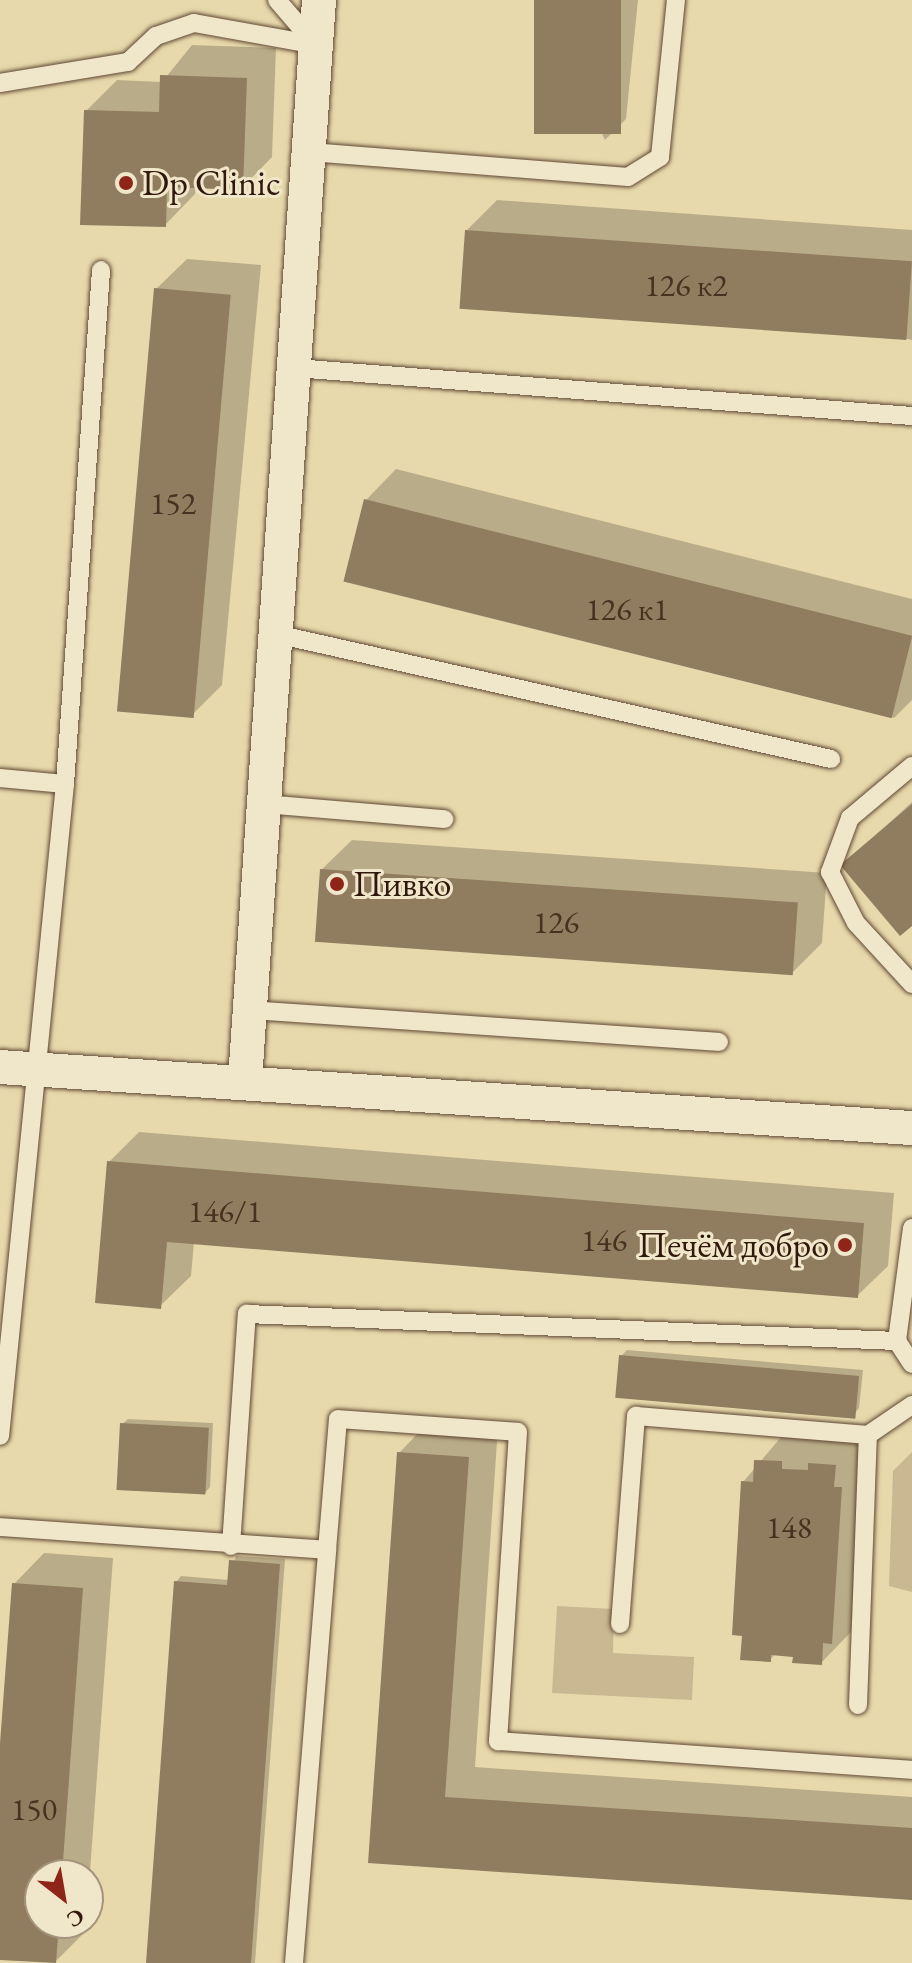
<!DOCTYPE html>
<html>
<head>
<meta charset="utf-8">
<style>
  body { margin:0 }
  #map { position:relative; width:912px; height:1963px; overflow:hidden; background:#e8d9ac; font-family:"EB Garamond",serif }
  div>[style] { position:absolute }
  .green>* { inset:0; background:#c9b891 }
  .shadow>* { inset:0; background:#0003 }
  .building>* { inset:0; background:#907c5f; transform-origin:0 0 }
  .roads { filter:drop-shadow(0 0 2px #5f4834) drop-shadow(0 0 2px #5f4834) }
  .service>* { height:18px; margin:-9px; padding:0 9px; transform-origin:9px; border-radius:9px; background:#f0e6c9 }
  .minor>* { height:34px; margin:-17px; padding:0 17px; transform-origin:17px; border-radius:17px; background:#f0e6c9 }
  .dots>* { width:22px; height:22px; translate:-50% -50%; box-sizing:border-box; border:4px solid #f0e6c9; border-radius:50% }
  span { translate:-50% -50%; white-space:nowrap; text-align:center; line-height:1.15; -webkit-text-stroke:6px #f0e6c9; paint-order:stroke }
  .number-label { font-size:32px; color:#493121 }
  .number-label span { -webkit-text-stroke-width:0 }
  .poi-label { font-size:36px; color:#31180c }
  .left { translate:0 -50%; text-align:left }
  .right { translate:-100% -50%; text-align:right }
  .north { position:absolute; left:24px; top:1859px; width:80px; height:80px; box-sizing:border-box; background:#f0e6c9; border:2px solid #a4947d; border-radius:50%; rotate:149deg; font-size:22px; font-weight:700; line-height:32px; text-align:center; color:#31180c }
  .north::after { content:''; display:block; margin:auto; width:28px; height:36px; background:#8f2418; clip-path:polygon(50% 0,100% 100%,50% 72%,0 100%) }
</style>
</head>
<body>
<div id="map">
  <div class="green">
    <div style="clip-path:polygon(912px 1452px,912px 1592px,889px 1586px,893px 1471px)"></div>
    <div style="clip-path:polygon(557px 1606px,614px 1609px,613px 1653px,694px 1657px,692px 1700px,552px 1693px)"></div>
  </div>
  <div class="shadow">
    <div style="clip-path:polygon(536px 0,638px 0,626px 119px,605px 140px)"></div>
    <div style="clip-path:polygon(192px 45px,276px 48px,272px 157px,242px 188px,196px 186px,195px 194px,165px 225px,86px 111px,117px 80px,162px 82px)"></div>
    <div style="clip-path:polygon(497px 200px,912px 230px,912px 340px,467px 230px)"></div>
    <div style="clip-path:polygon(187px 259px,261px 265px,222px 685px,191px 716px,156px 289px)"></div>
    <div style="clip-path:polygon(396px 469px,912px 599px,912px 700px,894px 718px,366px 500px)"></div>
    <div style="clip-path:polygon(912px 802px,912px 923px,843px 865px)"></div>
    <div style="clip-path:polygon(352px 840px,827px 873px,822px 943px,792px 973px,321px 870px)"></div>
    <div style="clip-path:polygon(139px 1132px,894px 1193px,888px 1266px,857px 1296px,194px 1242px,191px 1276px,160px 1306px,109px 1162px)"></div>
    <div style="clip-path:polygon(627px 1350px,863px 1370px,859px 1408px,854px 1414px,621px 1356px)"></div>
    <div style="clip-path:polygon(128px 1419px,213px 1423px,210px 1487px,205px 1493px,122px 1424px)"></div>
    <div style="clip-path:polygon(429px 1422px,498px 1427px,475px 1767px,912px 1797px,912px 1898px,370px 1861px,399px 1453px)"></div>
    <div style="clip-path:polygon(787px 1430px,865px 1435px,851px 1632px,821px 1663px,776px 1653px,770px 1660px,743px 1482px)"></div>
    <div style="clip-path:polygon(44px 1553px,113px 1558px,88px 1899px,88px 1875px,40px 1875px,40px 1923px,86px 1923px,86px 1931px,55px 1962px,0 1958px,0 1772px,14px 1584px)"></div>
    <div style="clip-path:polygon(236px 1556px,285px 1559px,255px 1963px,148px 1963px,176px 1582px,181px 1576px,229px 1580px)"></div>
  </div>
  <div class="building">
    <div style="left:534px;top:0;width:87px;height:134px"></div>
    <div style="clip-path:polygon(160px 75px,247px 78px,243px 190px,167px 187px,166px 227px,80px 225px,84px 110px,159px 112px)"></div>
    <div style="left:465px;top:230px;width:448px;height:79px;rotate:4deg"></div>
    <div style="left:154px;top:288px;width:77px;height:425px;rotate:5deg"></div>
    <div style="left:364px;top:499px;width:565px;height:85px;rotate:14deg"></div>
    <div style="clip-path:polygon(912px 804px,912px 926px,900px 936px,840px 865px)"></div>
    <div style="left:320px;top:869px;width:479px;height:73px;rotate:4deg"></div>
    <div style="clip-path:polygon(107px 1161px,864px 1223px,858px 1298px,167px 1242px,161px 1309px,95px 1303px)"></div>
    <div style="left:619px;top:1355px;width:241px;height:43px;rotate:5deg"></div>
    <div style="left:120px;top:1423px;width:89px;height:67px;rotate:3deg"></div>
    <div style="clip-path:polygon(397px 1452px,469px 1457px,445px 1797px,912px 1828px,912px 1900px,368px 1863px)"></div>
    <div style="clip-path:polygon(754px 1460px,782px 1461px,782px 1469px,808px 1470px,808px 1463px,836px 1465px,834px 1487px,842px 1487px,832px 1644px,823px 1643px,822px 1665px,792px 1663px,793px 1657px,771px 1655px,771px 1662px,740px 1660px,742px 1636px,732px 1635px,741px 1481px,753px 1482px)"></div>
    <div style="clip-path:polygon(229px 1560px,280px 1564px,251px 1963px,146px 1963px,174px 1581px,227px 1585px)"></div>
    <div style="clip-path:polygon(12px 1583px,83px 1588px,62px 1875px,40px 1875px,40px 1923px,59px 1923px,56px 1963px,0 1960px,0 1743px)"></div>
  </div>
  <div class="roads">
    <div class="service">
      <div style="left:277px;top:0;width:57px;rotate:49.3deg"></div>
      <div style="left:0;top:83px;width:130px;rotate:-9.3deg"></div>
      <div style="left:128px;top:62px;width:38px;rotate:-43deg"></div>
      <div style="left:156px;top:36px;width:40px;rotate:-18.9deg"></div>
      <div style="left:194px;top:23px;width:124px;rotate:10.2deg"></div>
      <div style="left:310px;top:152px;width:319px;rotate:4.5deg"></div>
      <div style="left:628px;top:177px;width:38px;rotate:-32deg"></div>
      <div style="left:660px;top:157px;width:158px;rotate:-84.2deg"></div>
      <div style="left:295px;top:368px;width:619px;rotate:4.45deg"></div>
      <div style="left:276px;top:634px;width:569px;rotate:12.69deg"></div>
      <div style="left:912px;top:766px;width:81px;rotate:140deg"></div>
      <div style="left:850px;top:818px;width:58px;rotate:110.3deg"></div>
      <div style="left:830px;top:872px;width:57px;rotate:63deg"></div>
      <div style="left:856px;top:923px;width:83px;rotate:47.4deg"></div>
      <div style="left:0;top:778px;width:65px;rotate:5.3deg"></div>
      <div style="left:65px;top:784px;width:655px;rotate:95.69deg"></div>
      <div style="left:65px;top:784px;width:515px;rotate:-85.99deg"></div>
      <div style="left:264px;top:804px;width:181px;rotate:4.8deg"></div>
      <div style="left:250px;top:1010px;width:470px;rotate:3.9deg"></div>
      <div style="left:912px;top:1228px;width:114px;rotate:97.6deg"></div>
      <div style="left:897px;top:1341px;width:27px;rotate:57deg"></div>
      <div style="left:0;top:1527px;width:328px;rotate:4deg"></div>
      <div style="left:327px;top:1550px;width:131px;rotate:-85.2deg"></div>
      <div style="left:338px;top:1419px;width:180px;rotate:4.1deg"></div>
      <div style="left:518px;top:1432px;width:310px;rotate:93.7deg"></div>
      <div style="left:498px;top:1741px;width:415px;rotate:4deg"></div>
      <div style="left:231px;top:1546px;width:233px;rotate:-86.1deg"></div>
      <div style="left:247px;top:1314px;width:651px;rotate:2.38deg"></div>
      <div style="left:620px;top:1624px;width:209px;rotate:-85.6deg"></div>
      <div style="left:636px;top:1416px;width:233px;rotate:4.7deg"></div>
      <div style="left:868px;top:1435px;width:53px;rotate:-34.3deg"></div>
      <div style="left:858px;top:1705px;width:270px;rotate:-87.9deg"></div>
      <div style="left:294px;top:1963px;width:414px;rotate:-85.4deg"></div>
    </div>
    <div class="minor">
      <div style="left:0;top:1067px;width:914px;rotate:3.83deg"></div>
      <div style="left:245px;top:1080px;width:1083px;rotate:-86.08deg"></div>
    </div>
  </div>
  <div class="dots">
    <div style="left:126px;top:183px;background:#8f2418"></div>
    <div style="left:337px;top:884px;background:#8f2418"></div>
    <div style="left:845px;top:1245px;background:#8f2418"></div>
  </div>
  <div class="number-label">
    <span style="left:686px;top:285px">126 к2</span>
    <span style="left:173px;top:503px">152</span>
    <span style="left:627px;top:609px">126 к1</span>
    <span style="left:556px;top:922px">126</span>
    <span style="left:225px;top:1211px">146/1</span>
    <span style="left:604px;top:1240px">146</span>
    <span style="left:789px;top:1527px">148</span>
    <span style="left:34px;top:1809px">150</span>
  </div>
  <div class="poi-label">
    <span class="left" style="left:142px;top:183px">Dp Clinic</span>
    <span class="left" style="left:353px;top:884px">Пивко</span>
    <span class="right" style="left:829px;top:1245px">Печём добро</span>
  </div>
  <div class="north">С</div>
</div>
</body>
</html>
